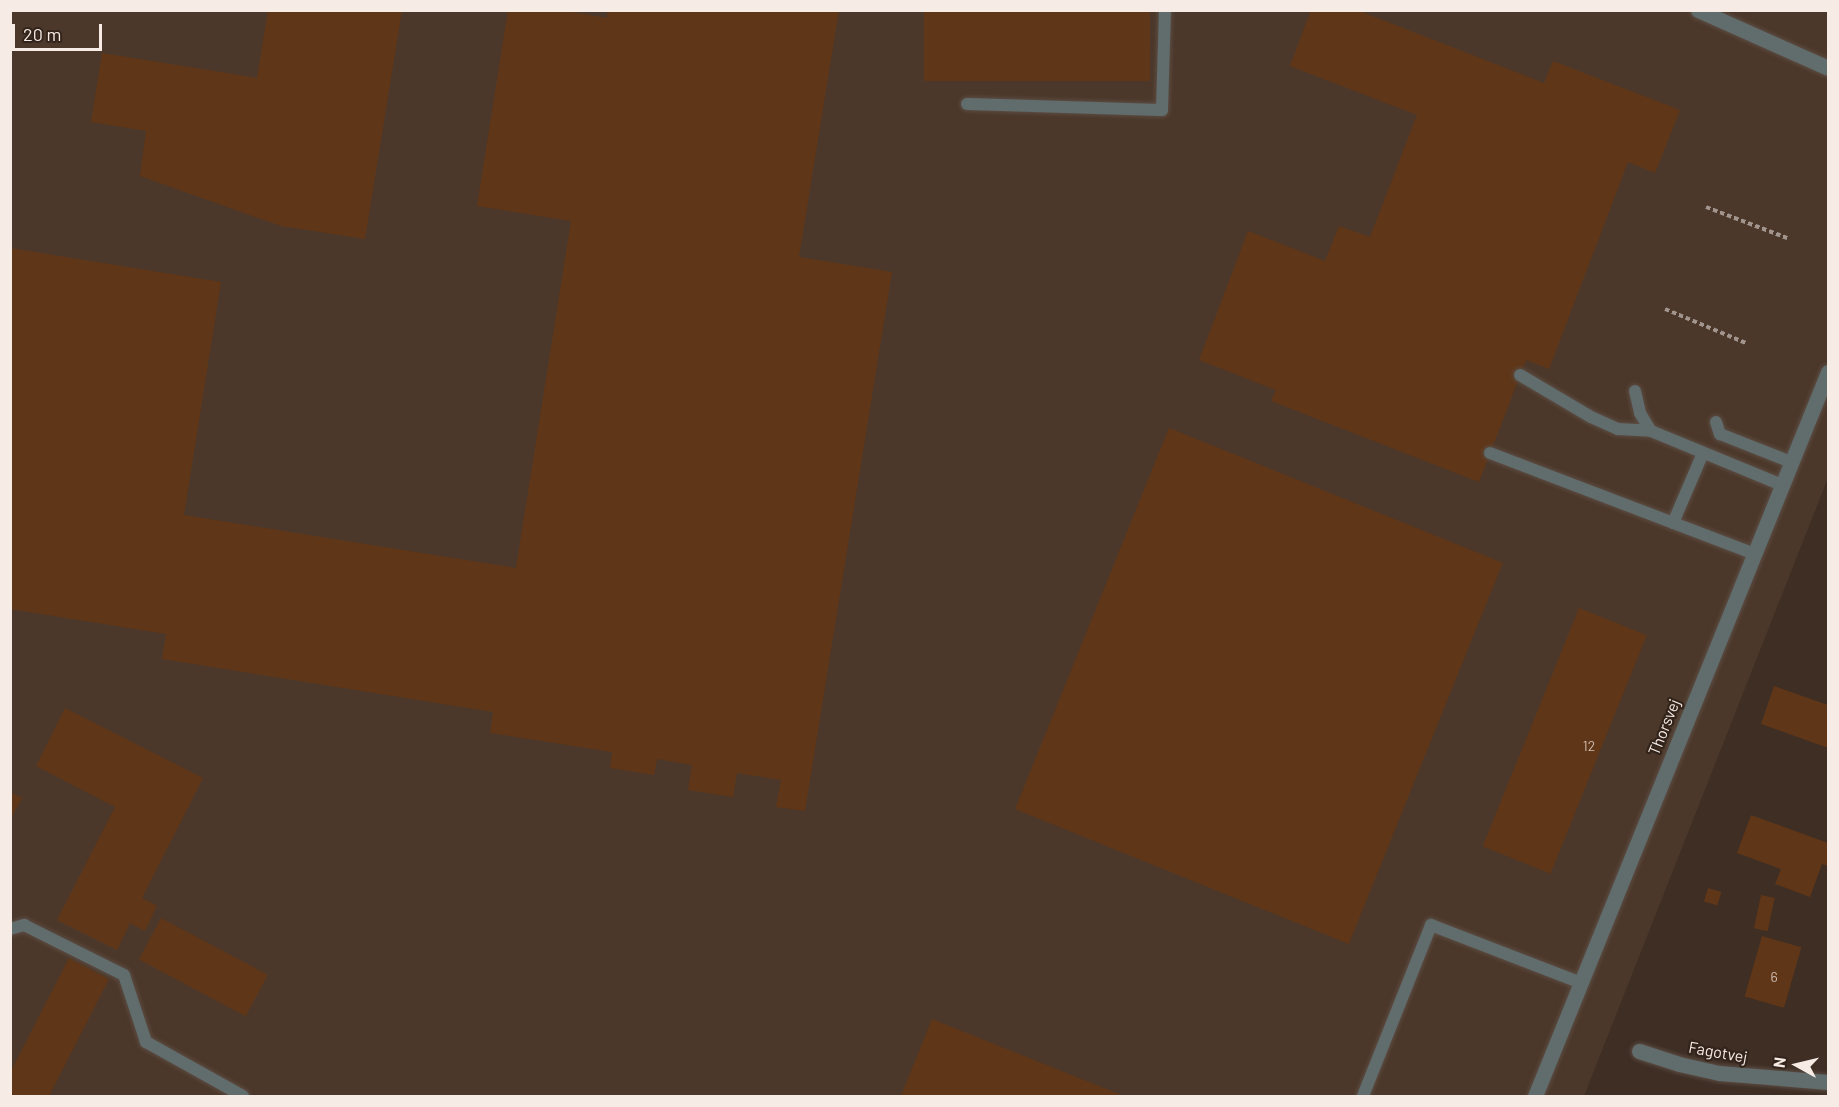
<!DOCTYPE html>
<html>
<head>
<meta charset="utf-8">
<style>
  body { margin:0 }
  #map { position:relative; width:1839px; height:1107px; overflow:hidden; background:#3e2e24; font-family:Barlow,sans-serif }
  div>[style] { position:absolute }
  .built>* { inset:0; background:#4c382a }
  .building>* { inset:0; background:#5f3618; transform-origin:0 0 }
  .path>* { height:4px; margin-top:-2px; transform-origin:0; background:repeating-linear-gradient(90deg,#a2958d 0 4.5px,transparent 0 7.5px) }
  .roads { filter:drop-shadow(0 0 2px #5b4c43) drop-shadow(0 0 2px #5b4c43) }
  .service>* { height:12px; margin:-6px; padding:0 6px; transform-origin:6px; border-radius:6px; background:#616c6c }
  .minor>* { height:15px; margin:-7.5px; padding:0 7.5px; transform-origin:7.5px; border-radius:7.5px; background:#616c6c }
  .tertiary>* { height:15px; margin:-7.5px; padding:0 7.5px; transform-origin:7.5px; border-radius:7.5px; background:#616c6c }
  span { translate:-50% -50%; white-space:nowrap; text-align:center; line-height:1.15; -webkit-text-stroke:4.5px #33241b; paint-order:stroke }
  .number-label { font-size:14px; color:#d0beb2 }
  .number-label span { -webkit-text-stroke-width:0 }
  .street-label { font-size:16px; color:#f6ebe5 }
  .frame { position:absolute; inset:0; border:12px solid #f6ebe5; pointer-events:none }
  .north { position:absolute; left:1767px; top:1035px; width:60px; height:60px; -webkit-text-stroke:4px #33241b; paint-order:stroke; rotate:278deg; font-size:16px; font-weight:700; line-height:24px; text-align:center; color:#f6ebe5 }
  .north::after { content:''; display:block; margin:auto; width:21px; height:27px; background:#f6ebe5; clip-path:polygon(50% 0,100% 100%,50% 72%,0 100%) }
  .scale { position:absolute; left:12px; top:24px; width:90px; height:27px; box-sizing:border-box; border:3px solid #f6ebe5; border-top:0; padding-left:8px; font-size:18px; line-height:21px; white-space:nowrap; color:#f6ebe5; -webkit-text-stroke:4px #33241b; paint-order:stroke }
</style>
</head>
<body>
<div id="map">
  <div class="built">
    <div style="clip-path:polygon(10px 11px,1828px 11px,1828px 478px,1584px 1096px,11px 1096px)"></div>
  </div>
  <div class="building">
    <div style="clip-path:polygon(268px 10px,402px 10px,365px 239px,281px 226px,140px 176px,146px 131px,91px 122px,102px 53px,257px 78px)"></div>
    <div style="clip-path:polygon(508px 10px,561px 10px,607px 18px,608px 10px,839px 10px,799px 257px,892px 272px,805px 811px,776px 807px,781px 780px,737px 773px,733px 797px,688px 790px,692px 765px,657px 759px,654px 775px,610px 768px,612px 752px,490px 733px,493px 712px,162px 659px,166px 634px,10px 609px,10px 248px,221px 282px,184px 515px,516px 568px,571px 221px,477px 206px)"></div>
    <div style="left:924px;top:10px;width:226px;height:71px"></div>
    <div style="clip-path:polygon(1311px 10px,1357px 10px,1544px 83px,1553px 61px,1680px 110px,1655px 173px,1628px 162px,1549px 369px,1526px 360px,1479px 482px,1271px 401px,1276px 390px,1199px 360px,1248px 231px,1325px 261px,1339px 226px,1370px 237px,1417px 115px,1290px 66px)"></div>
    <div style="left:1169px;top:428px;width:360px;height:411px;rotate:22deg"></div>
    <div style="left:1579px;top:608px;width:73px;height:257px;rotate:22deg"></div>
    <div style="clip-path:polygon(1774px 686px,1828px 705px,1828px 748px,1761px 724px)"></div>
    <div style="clip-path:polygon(65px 708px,203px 778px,142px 898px,157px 906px,145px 931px,130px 923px,117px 950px,57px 920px,115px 807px,36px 766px)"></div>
    <div style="clip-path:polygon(10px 792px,22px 798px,10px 820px)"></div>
    <div style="clip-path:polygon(1751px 815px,1828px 843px,1828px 866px,1822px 864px,1810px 897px,1775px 884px,1781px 869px,1737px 853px)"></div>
    <div style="left:1708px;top:888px;width:14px;height:14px;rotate:17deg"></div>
    <div style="left:1761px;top:895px;width:14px;height:34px;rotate:12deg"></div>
    <div style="left:161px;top:918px;width:121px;height:47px;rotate:28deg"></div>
    <div style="left:1762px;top:936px;width:41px;height:63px;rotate:16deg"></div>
    <div style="clip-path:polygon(69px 958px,109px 979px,49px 1096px,10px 1096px,10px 1073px)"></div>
    <div style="clip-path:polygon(932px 1019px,1124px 1096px,901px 1096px)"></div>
  </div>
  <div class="path">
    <div style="left:1706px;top:207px;width:87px;rotate:20.9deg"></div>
    <div style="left:1665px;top:309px;width:88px;rotate:22.8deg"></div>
  </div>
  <div class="roads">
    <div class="service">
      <div style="left:967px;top:104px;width:195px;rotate:1.8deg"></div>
      <div style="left:1162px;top:110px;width:100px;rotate:-88.3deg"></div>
      <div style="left:1520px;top:375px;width:82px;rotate:30.6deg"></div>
      <div style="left:1591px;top:417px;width:30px;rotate:24deg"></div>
      <div style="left:1618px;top:429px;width:33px;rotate:3deg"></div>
      <div style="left:1635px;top:391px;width:23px;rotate:77deg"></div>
      <div style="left:1640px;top:413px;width:21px;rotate:59deg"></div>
      <div style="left:1651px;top:431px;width:142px;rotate:22.4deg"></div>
      <div style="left:1716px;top:422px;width:13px;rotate:72deg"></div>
      <div style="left:1720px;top:434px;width:76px;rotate:21.5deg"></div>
      <div style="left:1490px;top:453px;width:283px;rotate:20.9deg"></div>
      <div style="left:1673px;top:523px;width:76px;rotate:-66.8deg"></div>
      <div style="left:10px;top:929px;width:15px;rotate:-16deg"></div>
      <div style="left:24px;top:925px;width:112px;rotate:26.6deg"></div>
      <div style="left:124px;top:975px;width:71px;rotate:71.8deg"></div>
      <div style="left:146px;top:1042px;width:111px;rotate:29.1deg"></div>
      <div style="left:1363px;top:1096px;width:184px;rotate:-68.3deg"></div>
      <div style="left:1431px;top:925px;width:161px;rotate:21.1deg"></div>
    </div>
    <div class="minor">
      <div style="left:1698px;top:10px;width:142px;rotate:24deg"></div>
      <div style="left:1639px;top:1051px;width:42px;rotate:18deg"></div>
      <div style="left:1679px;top:1064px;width:41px;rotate:12.7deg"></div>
      <div style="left:1719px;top:1073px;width:109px;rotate:4.7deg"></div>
    </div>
    <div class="tertiary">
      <div style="left:1535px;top:1096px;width:781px;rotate:-67.97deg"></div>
    </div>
  </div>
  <div class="number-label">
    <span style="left:1589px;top:746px">12</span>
    <span style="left:1774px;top:977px">6</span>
  </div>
  <div class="street-label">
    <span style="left:1664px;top:727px;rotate:-68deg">Thorsvej</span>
    <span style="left:1718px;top:1052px;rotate:10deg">Fagotvej</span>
  </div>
  <div class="frame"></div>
  <div class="north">N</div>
  <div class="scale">20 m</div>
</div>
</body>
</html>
